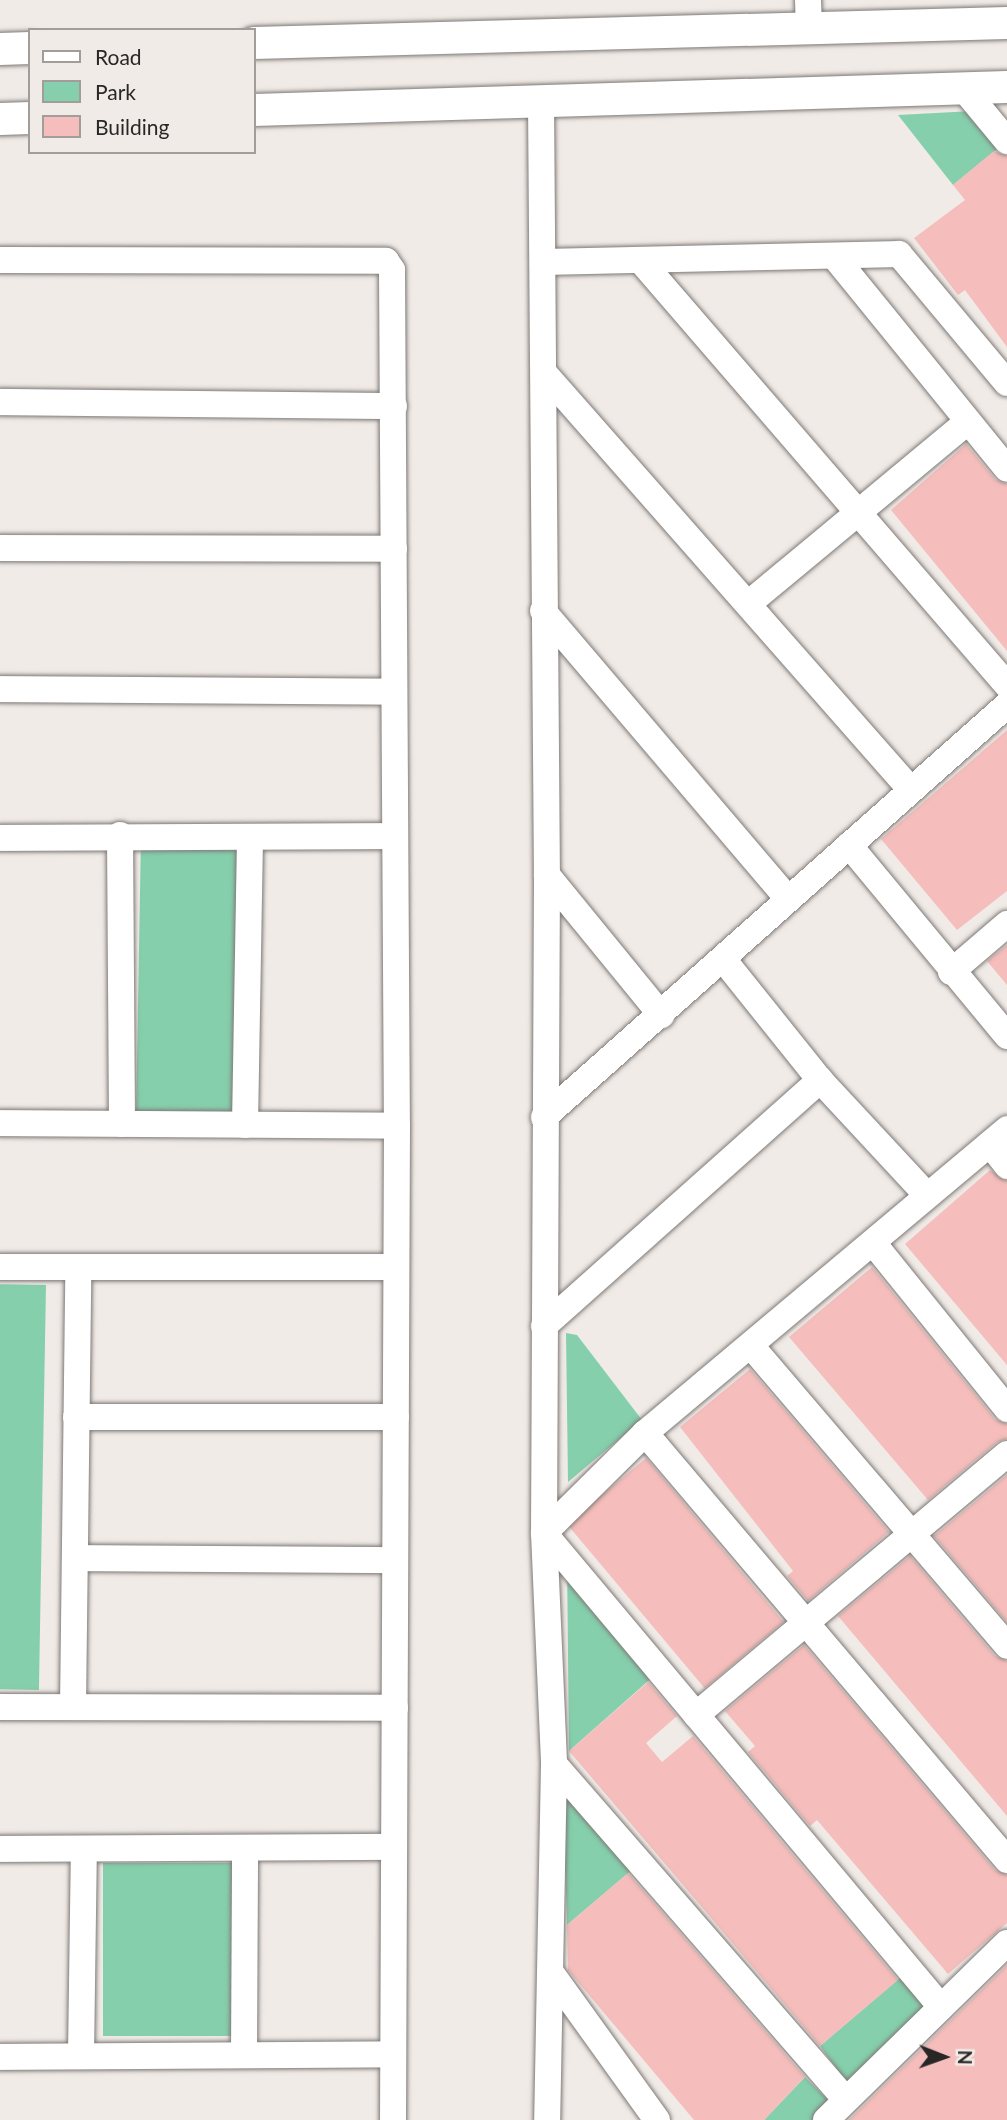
<!DOCTYPE html>
<html>
<head>
<meta charset="utf-8">
<style>
  body { margin:0 }
  #map { position:relative; width:1007px; height:2120px; overflow:hidden; background:#f0ebe7; font-family:Lato,sans-serif }
  div>[style] { position:absolute }
  .green>* { inset:0; background:#86cfad; transform-origin:0 0 }
  .building>* { inset:0; background:#f5bebc; transform-origin:0 0 }
  .roads { filter:drop-shadow(0 0 2px #7e7976) drop-shadow(0 0 2px #7e7976) }
  .minor>* { height:26px; margin:-13px; padding:0 13px; transform-origin:13px; border-radius:13px; background:#fff }
  .major>* { height:32px; margin:-16px; padding:0 16px; transform-origin:16px; border-radius:16px; background:#fff }
  span { translate:-50% -50%; white-space:nowrap; text-align:center; line-height:1.15; -webkit-text-stroke:5px #f0ebe7; paint-order:stroke }
  .legend { position:absolute; left:28px; top:28px; width:228px; height:126px; box-sizing:border-box; background:#f0ebe7; border:2px solid #a09d9a; margin:0; padding:9px 12px; list-style:none; font-size:21px; color:#292726 }
  .legend li { display:flex; align-items:center; gap:14px; height:35px }
  .legend b { width:35px; border:2px solid #a09d9a }
  .north { position:absolute; left:909px; top:2022px; width:70px; height:70px; -webkit-text-stroke:5px #f0ebe7; paint-order:stroke; rotate:91deg; font-size:19px; font-weight:700; line-height:28px; text-align:center; color:#292726 }
  .north::after { content:''; display:block; margin:auto; width:24px; height:32px; background:#292726; clip-path:polygon(50% 0,100% 100%,50% 72%,0 100%) }
</style>
</head>
<body>
<div id="map">
  <div class="green">
    <div style="clip-path:polygon(973px 111px,1002px 145px,953px 185px,898px 115px)"></div>
    <div style="left:141px;top:835px;width:109px;height:290px;rotate:1deg"></div>
    <div style="left:46px;top:1285px;width:405px;height:46px;rotate:91deg"></div>
    <div style="clip-path:polygon(566px 1333px,577px 1335px,642px 1420px,568px 1482px)"></div>
    <div style="clip-path:polygon(567px 1560px,655px 1675px,569px 1751px)"></div>
    <div style="clip-path:polygon(563px 1793px,633px 1869px,567px 1925px)"></div>
    <div style="left:103px;top:1863px;width:133px;height:173px"></div>
    <div style="clip-path:polygon(908px 1971px,933px 1999px,847px 2083px,820px 2046px)"></div>
    <div style="clip-path:polygon(805px 2077px,832px 2104px,816px 2120px,764px 2120px)"></div>
  </div>
  <div class="building">
    <div style="clip-path:polygon(994px 151px,1007px 156px,1007px 347px,965px 290px,958px 295px,914px 238px,965px 200px,953px 185px)"></div>
    <div style="clip-path:polygon(966px 444px,995px 479px,1007px 484px,1007px 651px,891px 510px)"></div>
    <div style="clip-path:polygon(1007px 730px,1007px 891px,957px 930px,881px 839px)"></div>
    <div style="clip-path:polygon(1007px 945px,1007px 985px,987px 961px)"></div>
    <div style="clip-path:polygon(990px 1170px,1007px 1181px,1007px 1365px,905px 1244px)"></div>
    <div style="clip-path:polygon(872px 1267px,995px 1419px,1007px 1424px,1007px 1439px,997px 1442px,928px 1500px,789px 1337px)"></div>
    <div style="clip-path:polygon(750px 1369px,889px 1532px,808px 1601px,787px 1576px,793px 1571px,680px 1427px)"></div>
    <div style="left:646px;top:1458px;width:214px;height:103px;rotate:50deg"></div>
    <div style="clip-path:polygon(1007px 1475px,1007px 1622px,934px 1536px)"></div>
    <div style="clip-path:polygon(910px 1556px,995px 1656px,1007px 1661px,1007px 1816px,838px 1616px)"></div>
    <div style="clip-path:polygon(804px 1645px,995px 1870px,1007px 1875px,1007px 1923px,948px 1974px,817px 1820px,810px 1826px,748px 1752px,755px 1746px,725px 1711px)"></div>
    <div style="clip-path:polygon(648px 1682px,677px 1716px,646px 1743px,662px 1762px,693px 1736px,898px 1980px,820px 2046px,569px 1751px)"></div>
    <div style="clip-path:polygon(628px 1873px,805px 2077px,764px 2120px,694px 2120px,568px 1970px,567px 1925px)"></div>
    <div style="clip-path:polygon(1007px 1965px,1007px 2120px,849px 2120px)"></div>
  </div>
  <div class="roads">
    <div class="minor">
      <div style="left:808px;top:0;width:29px;rotate:88deg"></div>
      <div style="left:963px;top:88px;width:69px;rotate:50.3deg"></div>
      <div style="left:541px;top:101px;width:774px;rotate:89.56deg"></div>
      <div style="left:547px;top:875px;width:658px;rotate:90.26deg"></div>
      <div style="left:544px;top:1533px;width:231px;rotate:87.5deg"></div>
      <div style="left:554px;top:1764px;width:356px;rotate:91.1deg"></div>
      <div style="left:834px;top:256px;width:274px;rotate:50.9deg"></div>
      <div style="left:0;top:260px;width:386px;rotate:0.1deg"></div>
      <div style="left:386px;top:261px;width:11px;rotate:56deg"></div>
      <div style="left:392px;top:270px;width:856px;rotate:89.67deg"></div>
      <div style="left:397px;top:1126px;width:994px;rotate:90.23deg"></div>
      <div style="left:641px;top:261px;width:560px;rotate:49.2deg"></div>
      <div style="left:545px;top:262px;width:354px;rotate:-1.3deg"></div>
      <div style="left:899px;top:254px;width:168px;rotate:50.1deg"></div>
      <div style="left:545px;top:374px;width:554px;rotate:48.66deg"></div>
      <div style="left:0;top:402px;width:394px;rotate:0.6deg"></div>
      <div style="left:0;top:548px;width:394px;rotate:0.1deg"></div>
      <div style="left:748px;top:604px;width:285px;rotate:-39.7deg"></div>
      <div style="left:543px;top:611px;width:378px;rotate:49.6deg"></div>
      <div style="left:0;top:689px;width:392px;rotate:0.4deg"></div>
      <div style="left:120px;top:835px;width:289px;rotate:89.6deg"></div>
      <div style="left:0;top:838px;width:392px;rotate:-0.3deg"></div>
      <div style="left:849px;top:845px;width:248px;rotate:50.4deg"></div>
      <div style="left:547px;top:875px;width:181px;rotate:50.8deg"></div>
      <div style="left:723px;top:959px;width:155px;rotate:51.3deg"></div>
      <div style="left:820px;top:1080px;width:157px;rotate:47.1deg"></div>
      <div style="left:951px;top:972px;width:74px;rotate:-40.6deg"></div>
      <div style="left:544px;top:1117px;width:620px;rotate:-41.66deg"></div>
      <div style="left:0;top:1123px;width:397px;rotate:0.4deg"></div>
      <div style="left:245px;top:1125px;width:288px;rotate:-89deg"></div>
      <div style="left:990px;top:1144px;width:28px;rotate:52deg"></div>
      <div style="left:874px;top:1244px;width:212px;rotate:51.1deg"></div>
      <div style="left:0;top:1267px;width:396px"></div>
      <div style="left:544px;top:1326px;width:370px;rotate:-41.7deg"></div>
      <div style="left:752px;top:1347px;width:393px;rotate:49.5deg"></div>
      <div style="left:76px;top:1417px;width:320px"></div>
      <div style="left:645px;top:1433px;width:560px;rotate:49.71deg"></div>
      <div style="left:75px;top:1558px;width:320px;rotate:0.4deg"></div>
      <div style="left:0;top:1707px;width:395px;rotate:0.1deg"></div>
      <div style="left:73px;top:1707px;width:440px;rotate:-89.3deg"></div>
      <div style="left:696px;top:1715px;width:406px;rotate:-40deg"></div>
      <div style="left:554px;top:1764px;width:445px;rotate:49deg"></div>
      <div style="left:0;top:1849px;width:394px;rotate:-0.3deg"></div>
      <div style="left:552px;top:1974px;width:180px;rotate:54.3deg"></div>
      <div style="left:941px;top:2007px;width:618px;rotate:-129.95deg"></div>
      <div style="left:544px;top:1533px;width:142px;rotate:-44.7deg"></div>
      <div style="left:645px;top:1433px;width:473px;rotate:-40deg"></div>
      <div style="left:244px;top:2055px;width:207px;rotate:-89.7deg"></div>
      <div style="left:81px;top:2056px;width:207px;rotate:-89.2deg"></div>
      <div style="left:0;top:2057px;width:393px;rotate:-0.4deg"></div>
      <div style="left:826px;top:2120px;width:253px;rotate:-44.4deg"></div>
    </div>
    <div class="major">
      <div style="left:254px;top:43px;width:753px;rotate:-1.52deg"></div>
      <div style="left:0;top:49px;width:30px;rotate:-2deg"></div>
      <div style="left:254px;top:110px;width:753px;rotate:-1.75deg"></div>
      <div style="left:0;top:119px;width:30px;rotate:-2deg"></div>
    </div>
  </div>
  <ul class="legend">
  <li><b style="height:9px;background:#fff"></b>Road</li>
  <li><b style="height:19px;background:#86cfad"></b>Park</li>
  <li><b style="height:19px;background:#f5bebc"></b>Building</li>
  </ul>
  <div class="north">N</div>
</div>
</body>
</html>
